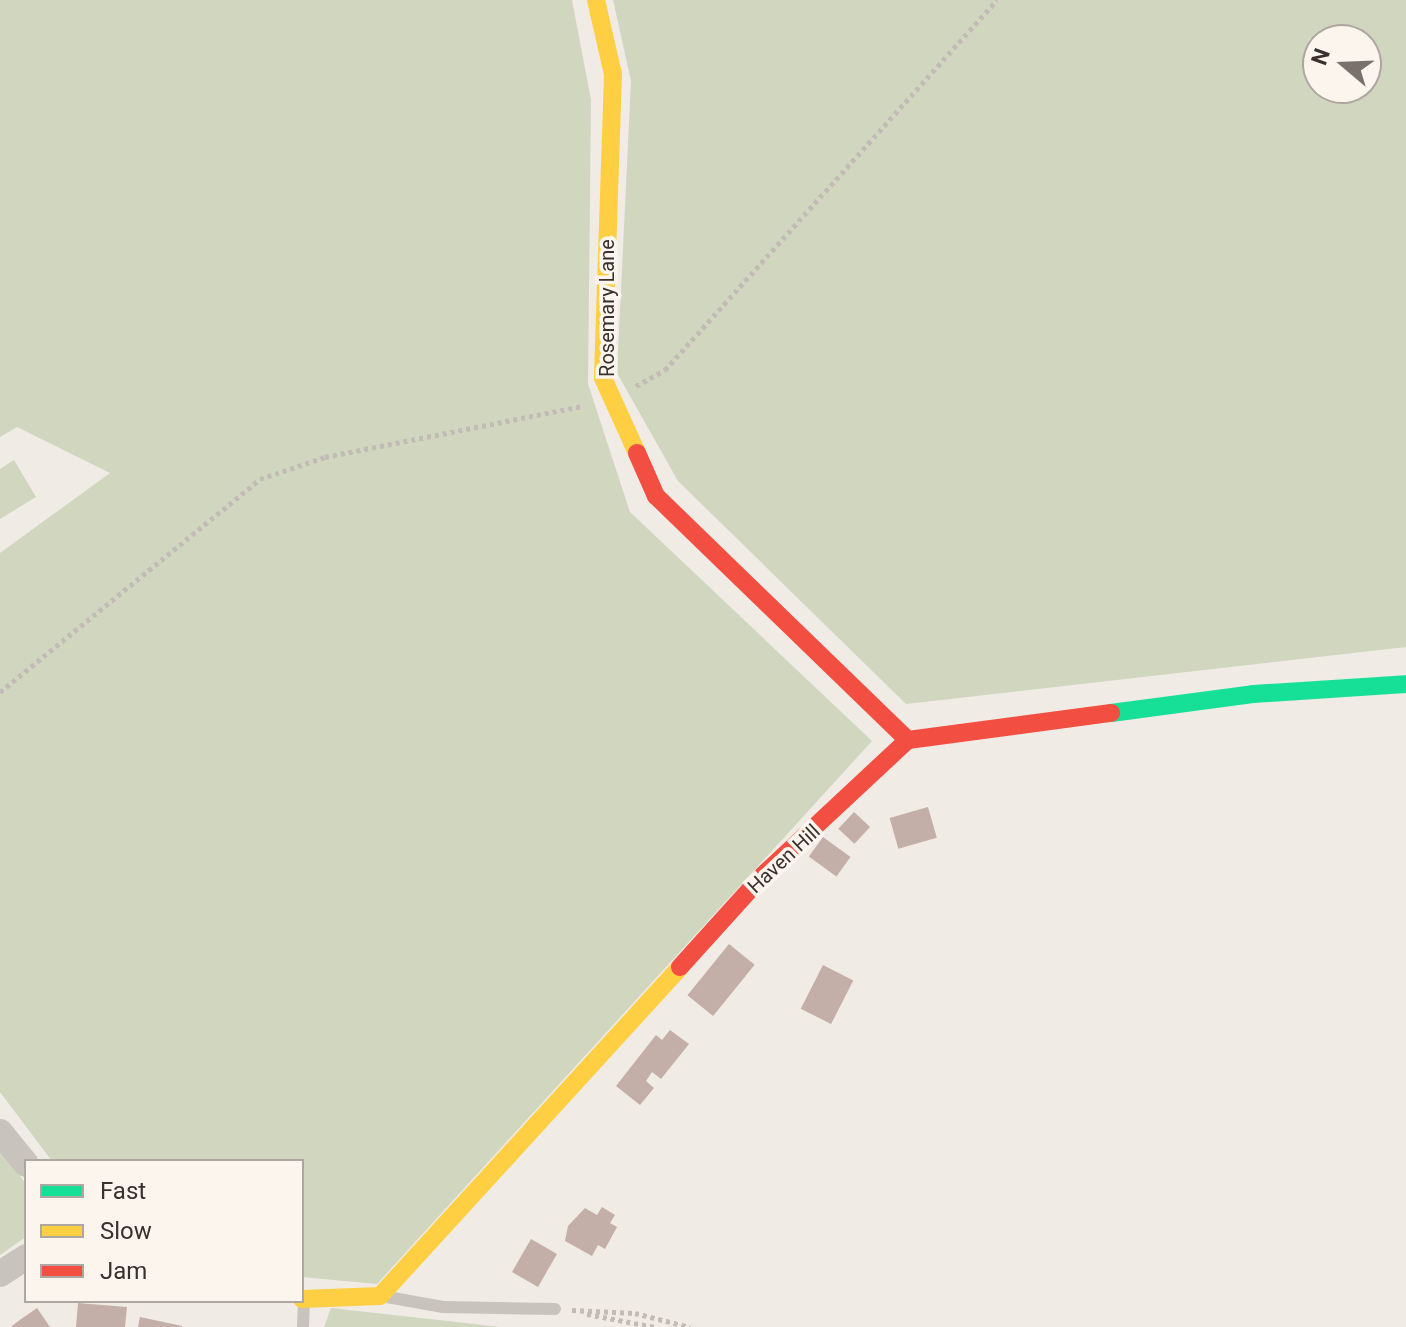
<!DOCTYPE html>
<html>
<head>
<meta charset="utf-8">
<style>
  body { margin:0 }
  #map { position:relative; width:1406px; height:1327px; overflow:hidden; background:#f0ebe5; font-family:Roboto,sans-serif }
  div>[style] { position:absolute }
  .green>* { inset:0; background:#d1d6bf }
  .building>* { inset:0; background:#c3afa7; transform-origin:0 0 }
  .path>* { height:5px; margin-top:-2.5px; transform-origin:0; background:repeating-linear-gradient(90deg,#c2bbb6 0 4px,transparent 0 8px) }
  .lane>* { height:12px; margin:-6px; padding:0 6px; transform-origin:6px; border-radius:6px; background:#c9c3be }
  .street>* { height:26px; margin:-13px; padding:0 13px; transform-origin:13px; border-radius:13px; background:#c9c3be }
  .fast>* { height:18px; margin:-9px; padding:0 9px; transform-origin:9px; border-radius:9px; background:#16e098 }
  .slow>* { height:18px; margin:-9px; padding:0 9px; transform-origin:9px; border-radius:9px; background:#ffcf43 }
  .jam>* { height:18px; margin:-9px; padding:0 9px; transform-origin:9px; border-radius:9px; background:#f24e42 }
  span { translate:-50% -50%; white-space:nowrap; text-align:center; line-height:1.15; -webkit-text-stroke:7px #fbf5ee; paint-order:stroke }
  .street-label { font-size:20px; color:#3b302b }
  .legend { position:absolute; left:24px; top:1159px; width:280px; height:144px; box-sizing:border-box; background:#fbf5ee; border:2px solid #aea6a0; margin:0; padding:10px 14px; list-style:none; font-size:24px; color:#3b302b }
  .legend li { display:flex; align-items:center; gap:16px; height:40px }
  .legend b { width:40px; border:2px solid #aea6a0 }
  .north { position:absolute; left:1302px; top:24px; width:80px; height:80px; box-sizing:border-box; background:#fbf5ee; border:2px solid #aea6a0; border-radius:50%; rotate:289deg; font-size:22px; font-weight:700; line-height:32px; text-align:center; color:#3b302b }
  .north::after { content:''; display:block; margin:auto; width:28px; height:36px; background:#7a716c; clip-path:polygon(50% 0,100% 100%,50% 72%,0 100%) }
</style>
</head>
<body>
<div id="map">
  <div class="green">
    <div style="clip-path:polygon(0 0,572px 0,591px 100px,588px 384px,630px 512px,872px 741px,377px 1284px,302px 1277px,302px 1161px,52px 1161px,0 1092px,0 553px,110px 473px,17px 427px,0 437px)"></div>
    <div style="clip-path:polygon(evenodd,613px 0,1406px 0,1406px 647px,906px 704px,678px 481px,617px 373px,631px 81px,613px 0,1318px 40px,1366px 40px,1366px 88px,1318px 88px,1318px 40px)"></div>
    <div style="clip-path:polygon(14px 460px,36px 497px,0 519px,0 469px)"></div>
    <div style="clip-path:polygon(0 1149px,26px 1184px,26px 1237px,0 1255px)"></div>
    <div style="clip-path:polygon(331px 1308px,501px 1327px,324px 1327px)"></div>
  </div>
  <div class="building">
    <div style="left:928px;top:807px;width:32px;height:40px;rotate:74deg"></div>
    <div style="left:854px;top:812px;width:22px;height:23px;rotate:43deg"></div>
    <div style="left:823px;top:837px;width:34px;height:24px;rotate:36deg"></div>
    <div style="left:729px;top:944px;width:33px;height:66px;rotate:39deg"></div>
    <div style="left:823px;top:965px;width:34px;height:49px;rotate:27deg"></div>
    <div style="clip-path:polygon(670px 1030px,689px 1044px,661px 1079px,652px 1072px,646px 1081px,654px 1088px,640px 1105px,616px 1086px,656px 1035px,662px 1040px)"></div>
    <div style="clip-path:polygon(602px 1207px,615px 1215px,610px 1223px,617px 1227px,605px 1249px,598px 1245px,592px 1256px,565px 1241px,568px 1226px,585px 1208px,597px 1215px)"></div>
    <div style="left:531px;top:1239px;width:30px;height:38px;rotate:30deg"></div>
    <div style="clip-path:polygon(78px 1303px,127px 1307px,125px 1327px,76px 1327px)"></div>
    <div style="clip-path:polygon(37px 1308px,50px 1327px,11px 1327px,17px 1322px)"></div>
    <div style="clip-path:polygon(140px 1317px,182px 1326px,182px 1327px,138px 1327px)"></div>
  </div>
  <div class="path">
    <div style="left:636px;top:386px;width:33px;rotate:-29deg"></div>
    <div style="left:665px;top:370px;width:497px;rotate:-48.1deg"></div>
    <div style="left:0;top:692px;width:336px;rotate:-39.3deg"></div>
    <div style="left:260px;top:479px;width:69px;rotate:-18.7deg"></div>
    <div style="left:325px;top:457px;width:262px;rotate:-11.2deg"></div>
    <div style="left:572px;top:1310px;width:63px;rotate:2.7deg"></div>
    <div style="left:635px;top:1313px;width:57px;rotate:14.3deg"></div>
    <div style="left:587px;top:1314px;width:69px;rotate:10.8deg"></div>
  </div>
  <div class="lane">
    <div style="left:387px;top:1297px;width:57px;rotate:10.1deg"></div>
    <div style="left:443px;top:1307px;width:112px;rotate:1deg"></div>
    <div style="left:303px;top:1327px;width:25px;rotate:-88deg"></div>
  </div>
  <div class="street">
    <div style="left:0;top:1132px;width:41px;rotate:50.9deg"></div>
    <div style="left:0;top:1274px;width:31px;rotate:-33deg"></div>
  </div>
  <div class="fast">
    <div style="left:1111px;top:713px;width:143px;rotate:-7.6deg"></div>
    <div style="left:1253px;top:694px;width:153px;rotate:-3.7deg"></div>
  </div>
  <div class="slow">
    <div style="left:596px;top:0;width:76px;rotate:77.1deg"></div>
    <div style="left:613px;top:74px;width:304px;rotate:91.9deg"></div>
    <div style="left:603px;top:378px;width:82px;rotate:65.6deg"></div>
    <div style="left:302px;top:1299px;width:78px;rotate:-2.2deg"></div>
    <div style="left:380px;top:1296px;width:445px;rotate:-47.6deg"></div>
  </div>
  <div class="jam">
    <div style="left:637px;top:453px;width:47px;rotate:66.2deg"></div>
    <div style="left:656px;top:496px;width:351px;rotate:44.1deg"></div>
    <div style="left:680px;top:967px;width:124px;rotate:-47.9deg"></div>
    <div style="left:763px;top:875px;width:198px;rotate:-43deg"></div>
    <div style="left:908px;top:740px;width:205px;rotate:-7.6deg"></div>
  </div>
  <div class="street-label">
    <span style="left:607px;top:308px;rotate:-90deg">Rosemary Lane</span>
    <span style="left:784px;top:859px;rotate:-43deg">Haven Hill</span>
  </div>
  <ul class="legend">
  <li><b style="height:10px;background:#16e098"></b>Fast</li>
  <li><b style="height:10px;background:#ffcf43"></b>Slow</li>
  <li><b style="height:10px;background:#f24e42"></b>Jam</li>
  </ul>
  <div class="north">N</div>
</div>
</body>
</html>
